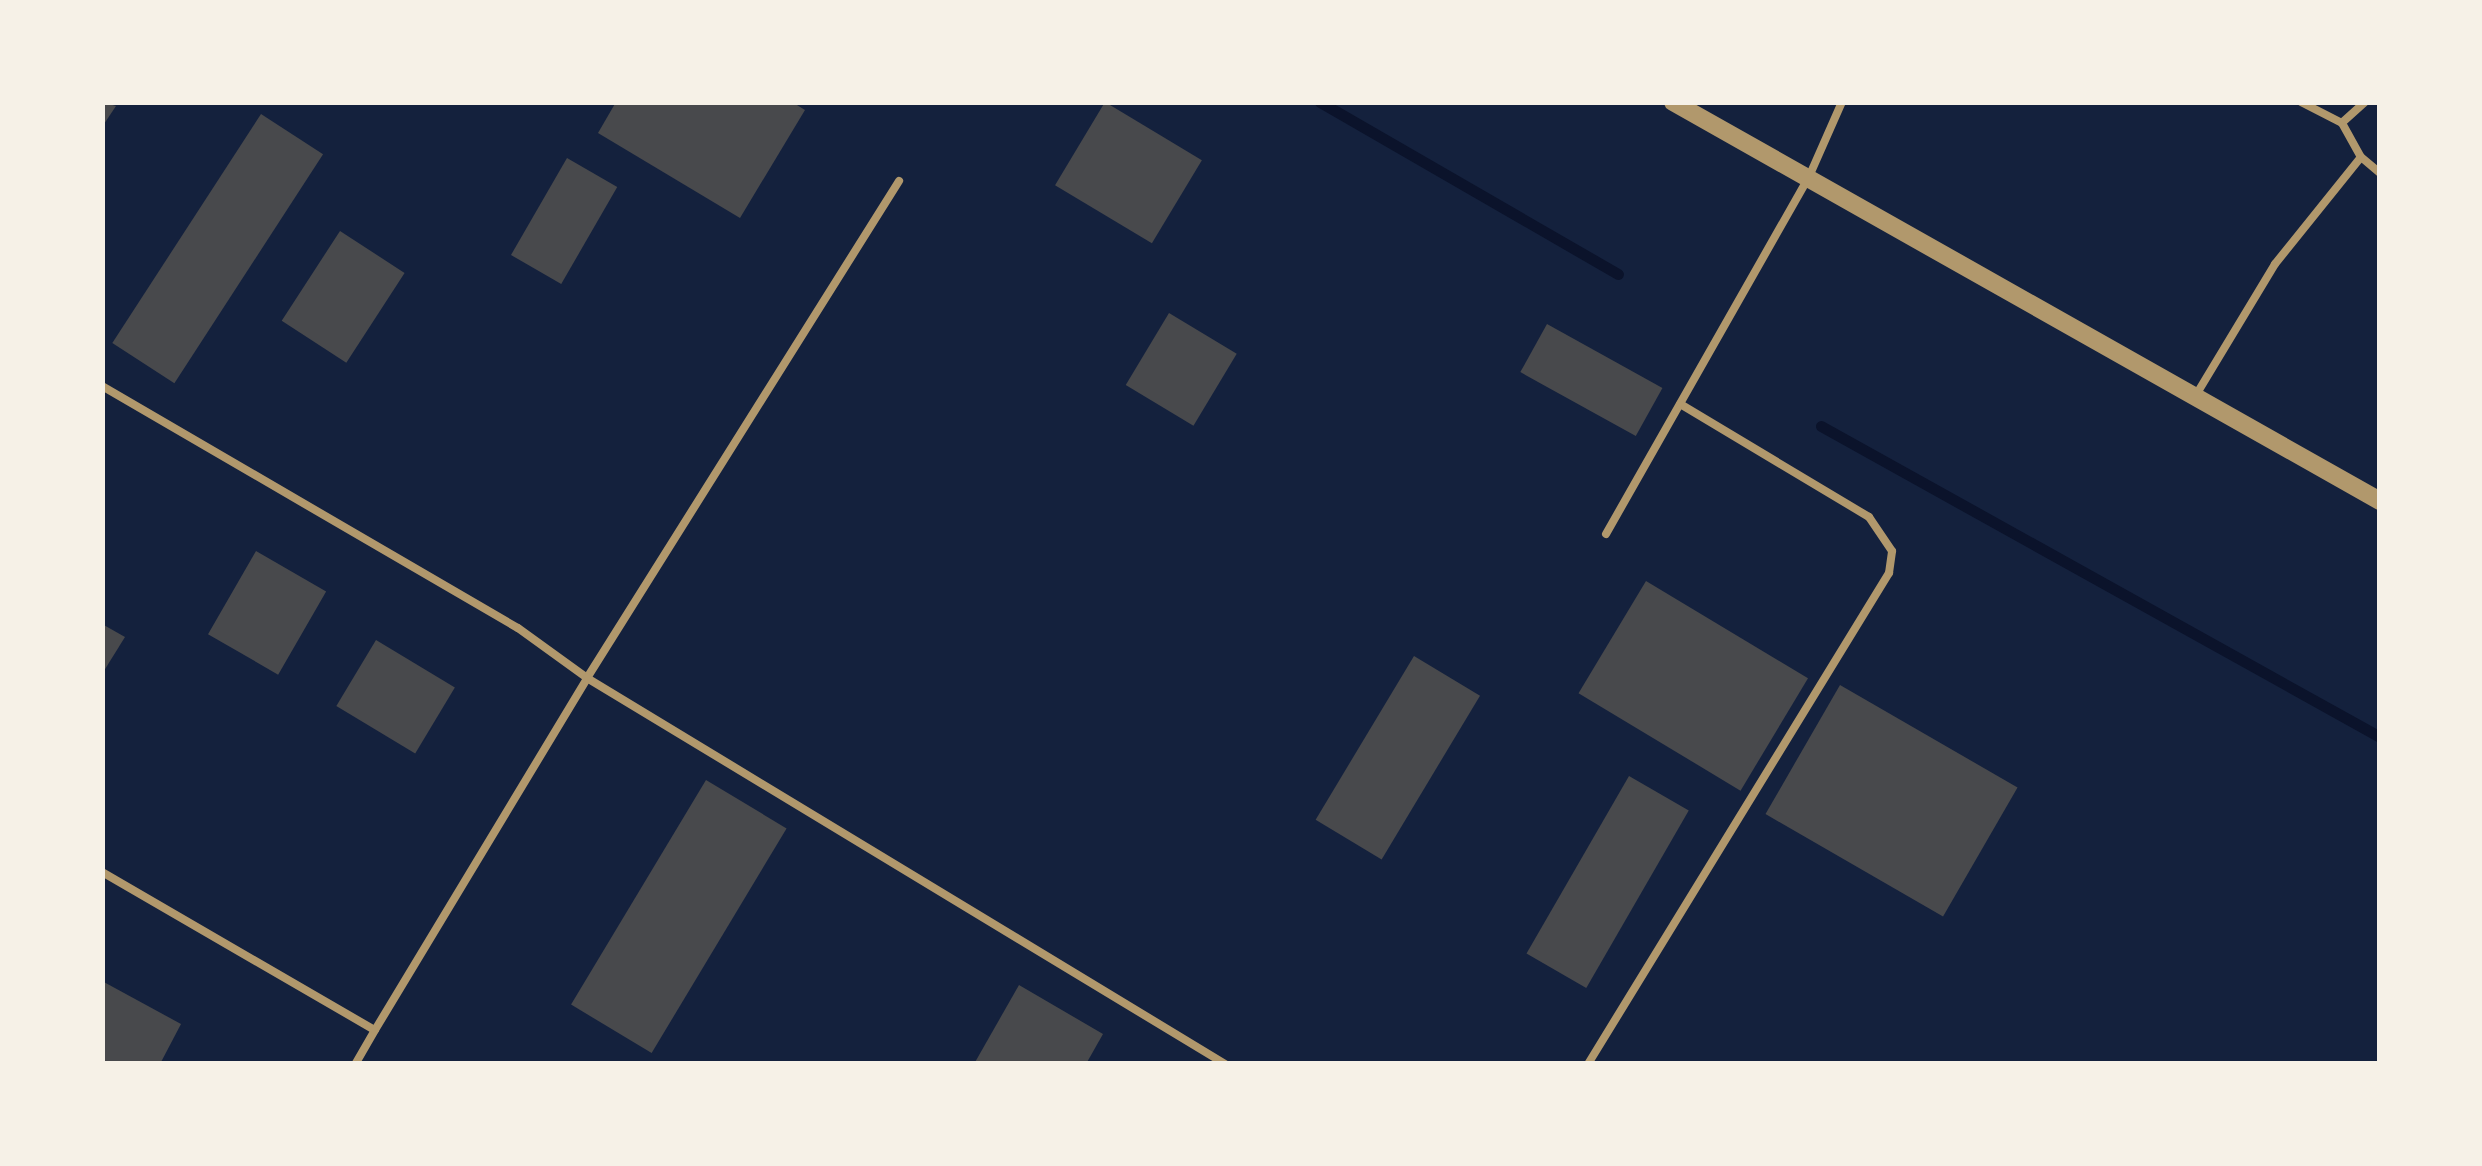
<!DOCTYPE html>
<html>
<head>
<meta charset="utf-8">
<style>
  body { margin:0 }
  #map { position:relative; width:2482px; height:1166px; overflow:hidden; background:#14213d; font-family:Roboto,sans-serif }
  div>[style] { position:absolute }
  .stream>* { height:11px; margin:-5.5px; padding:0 5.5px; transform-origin:5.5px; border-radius:5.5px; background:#0b132b }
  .building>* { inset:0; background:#48494c; transform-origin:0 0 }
  .service>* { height:8px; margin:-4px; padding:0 4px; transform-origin:4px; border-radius:4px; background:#b1986c }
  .tertiary>* { height:18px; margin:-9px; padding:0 9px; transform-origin:9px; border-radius:9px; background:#b1986c }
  span { translate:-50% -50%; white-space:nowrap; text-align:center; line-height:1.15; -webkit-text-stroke:10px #f6f1e7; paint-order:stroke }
  .frame { position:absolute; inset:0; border:105px solid #f6f1e7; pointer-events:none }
</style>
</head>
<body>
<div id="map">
  <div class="stream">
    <div style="left:1320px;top:102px;width:344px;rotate:30deg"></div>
    <div style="left:1821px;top:426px;width:640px;rotate:29.09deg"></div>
  </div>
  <div class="building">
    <div style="clip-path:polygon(102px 102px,116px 106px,102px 127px)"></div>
    <div style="clip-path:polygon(616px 102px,792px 102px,805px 110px,740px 218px,598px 133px)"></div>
    <div style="left:1105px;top:102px;width:113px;height:97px;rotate:31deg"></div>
    <div style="left:261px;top:114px;width:74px;height:273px;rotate:33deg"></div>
    <div style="left:567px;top:158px;width:58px;height:112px;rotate:30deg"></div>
    <div style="left:340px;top:231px;width:77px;height:107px;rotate:33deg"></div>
    <div style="left:1169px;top:313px;width:79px;height:84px;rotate:31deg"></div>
    <div style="left:1547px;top:324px;width:132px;height:55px;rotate:29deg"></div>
    <div style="left:256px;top:551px;width:81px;height:96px;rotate:30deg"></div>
    <div style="left:1646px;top:581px;width:189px;height:131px;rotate:31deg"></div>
    <div style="clip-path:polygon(102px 624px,125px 637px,102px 674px)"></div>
    <div style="left:376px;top:640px;width:92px;height:77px;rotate:31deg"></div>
    <div style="left:1414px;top:656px;width:77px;height:191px;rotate:31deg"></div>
    <div style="left:1840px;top:685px;width:205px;height:149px;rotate:30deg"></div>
    <div style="left:1629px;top:776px;width:69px;height:205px;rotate:30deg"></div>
    <div style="left:706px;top:780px;width:94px;height:262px;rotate:31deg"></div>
    <div style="clip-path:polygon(102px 981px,181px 1024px,160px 1064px,102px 1064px)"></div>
    <div style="clip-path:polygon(1019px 985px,1103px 1034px,1086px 1064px,974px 1064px)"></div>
  </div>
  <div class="service">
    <div style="left:2301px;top:102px;width:46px;rotate:27.1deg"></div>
    <div style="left:2365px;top:102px;width:31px;rotate:138deg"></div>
    <div style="left:2342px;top:123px;width:39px;rotate:61deg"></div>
    <div style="left:2361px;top:157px;width:25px;rotate:40deg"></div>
    <div style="left:102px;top:386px;width:481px;rotate:30.2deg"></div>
    <div style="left:518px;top:628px;width:85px;rotate:35.9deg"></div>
    <div style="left:587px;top:678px;width:587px;rotate:-57.88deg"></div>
    <div style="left:2196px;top:395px;width:153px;rotate:-58.9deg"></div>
    <div style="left:2275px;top:264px;width:137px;rotate:-51.2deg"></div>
    <div style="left:1606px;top:534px;width:408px;rotate:-60.4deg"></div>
    <div style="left:1808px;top:179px;width:84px;rotate:-66.2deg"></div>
    <div style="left:102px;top:872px;width:315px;rotate:30.1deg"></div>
    <div style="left:375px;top:1030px;width:39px;rotate:120deg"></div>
    <div style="left:375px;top:1030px;width:411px;rotate:-58.9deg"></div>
    <div style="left:587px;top:678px;width:746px;rotate:31.17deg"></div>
    <div style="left:1588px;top:1064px;width:576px;rotate:-58.49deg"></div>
    <div style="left:1889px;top:573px;width:22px;rotate:-82deg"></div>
    <div style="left:1892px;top:551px;width:41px;rotate:-124.1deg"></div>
    <div style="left:1869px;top:517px;width:220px;rotate:-149.1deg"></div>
  </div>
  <div class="tertiary">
    <div style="left:1673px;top:102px;width:812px;rotate:29.44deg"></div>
  </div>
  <div class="frame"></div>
</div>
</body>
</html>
